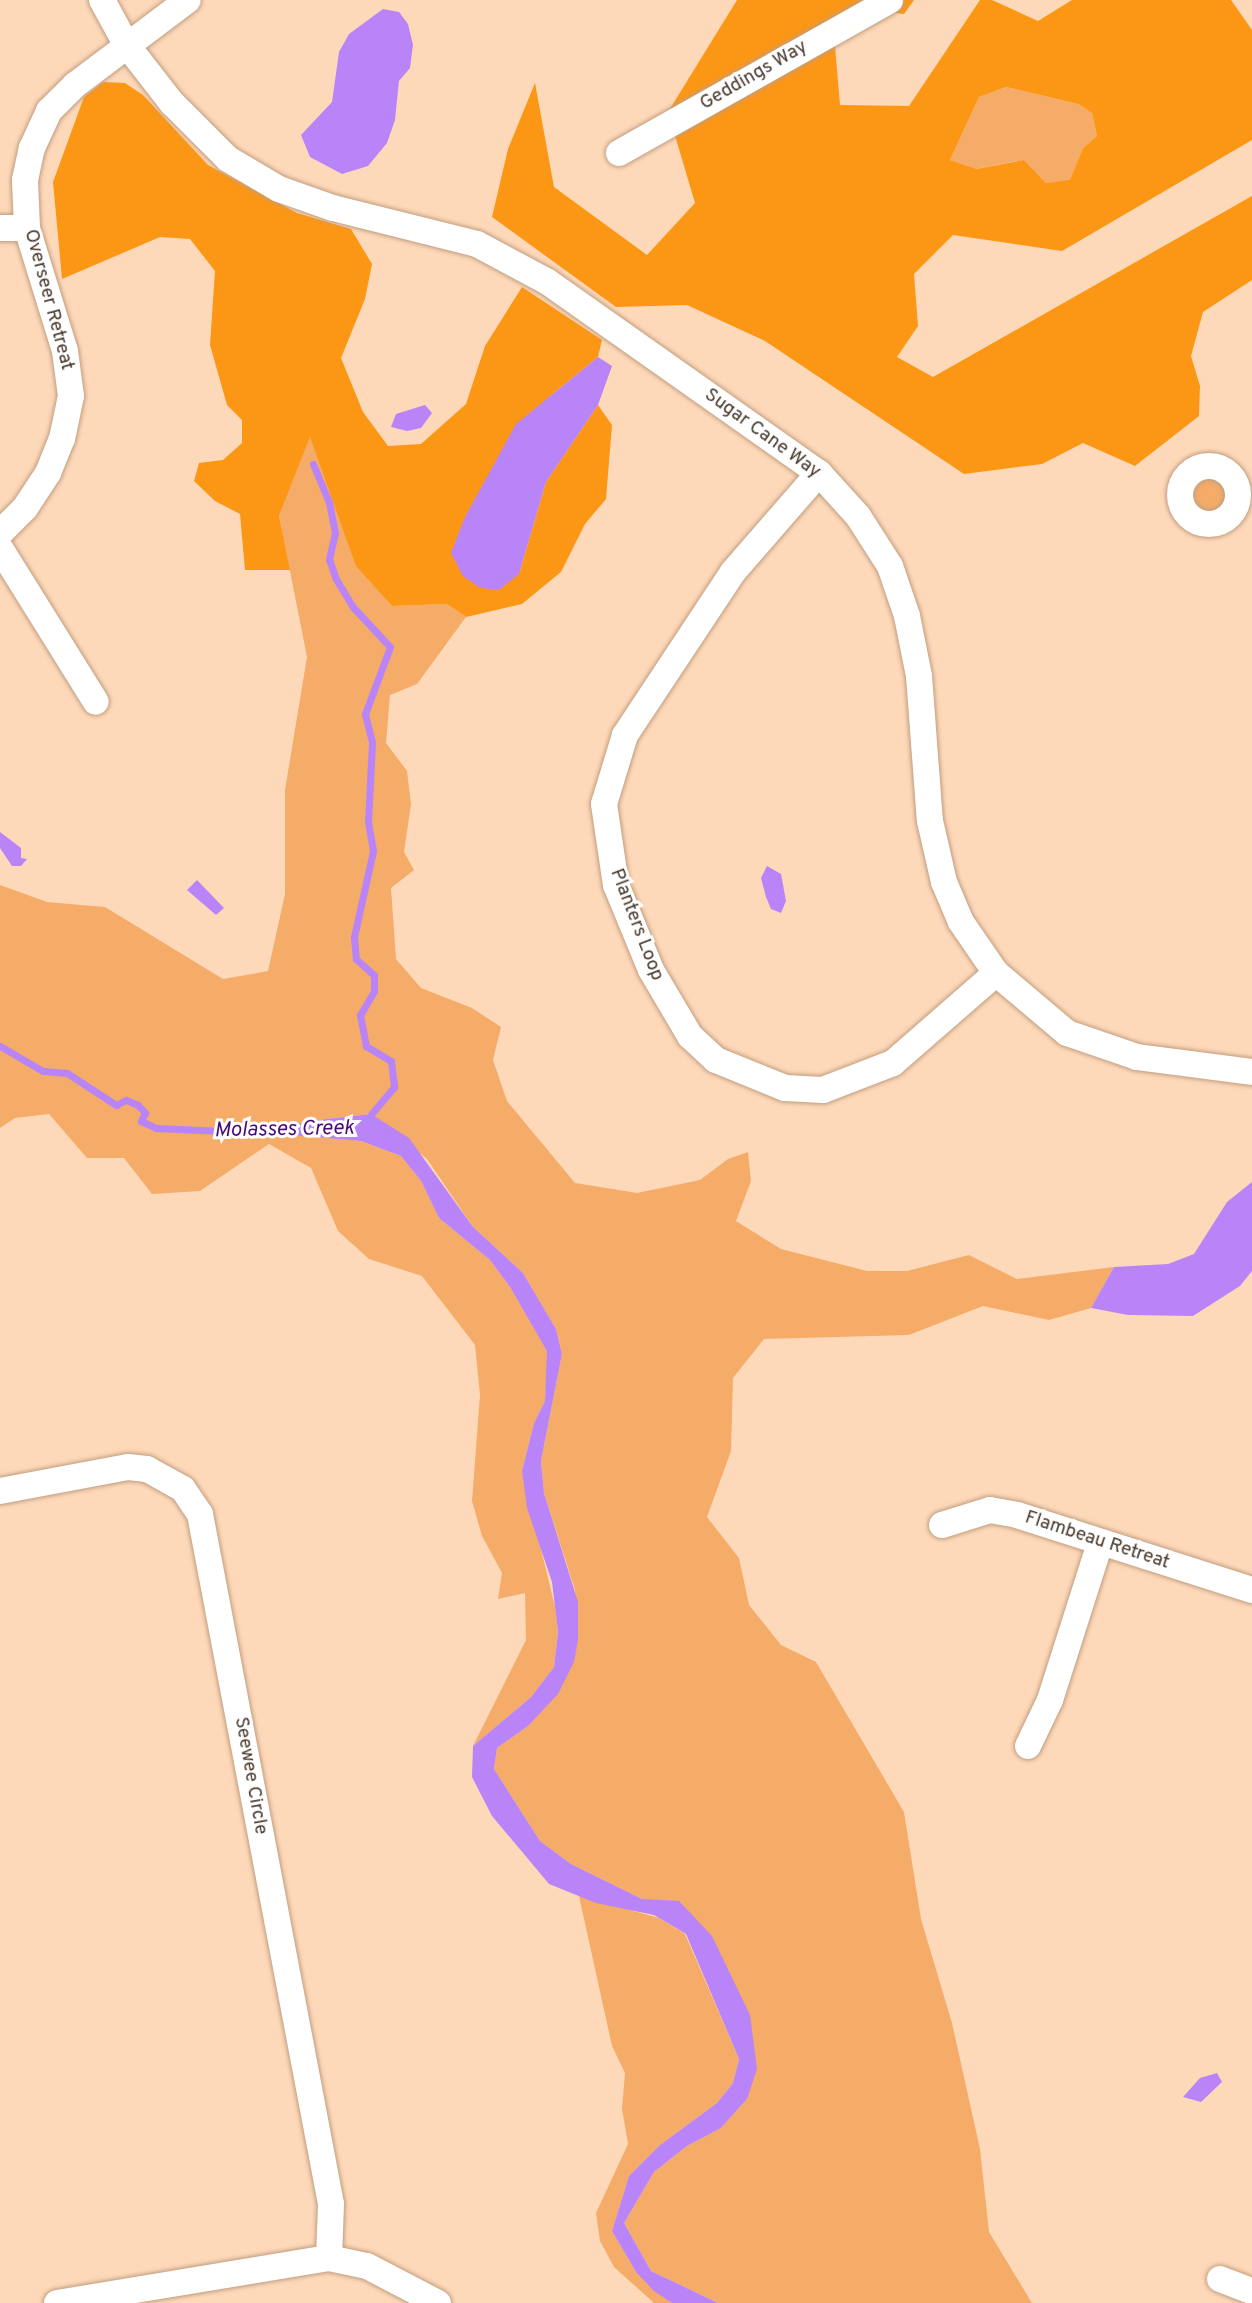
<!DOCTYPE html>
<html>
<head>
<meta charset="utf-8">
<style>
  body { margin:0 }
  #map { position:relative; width:1252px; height:2303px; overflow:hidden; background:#fed9b9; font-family:Overpass,sans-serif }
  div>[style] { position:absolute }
  .green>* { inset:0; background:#f4ac68 }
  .round { border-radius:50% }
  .forest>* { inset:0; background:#fc9615 }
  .water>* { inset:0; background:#b884f7 }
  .stream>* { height:7px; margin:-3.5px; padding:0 3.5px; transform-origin:3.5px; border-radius:3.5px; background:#b884f7 }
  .roads { filter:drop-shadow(0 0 2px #c19e80) drop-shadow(0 0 2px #c19e80) }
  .street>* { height:26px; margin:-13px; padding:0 13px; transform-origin:13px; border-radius:13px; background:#fff }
  .street>.ring { margin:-13px; padding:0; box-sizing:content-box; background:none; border:26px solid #fff; border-radius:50% }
  span { translate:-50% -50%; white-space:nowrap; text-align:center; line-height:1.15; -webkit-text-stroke:6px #fff; paint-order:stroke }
  .street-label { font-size:19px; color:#47382c }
  .water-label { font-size:21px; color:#470b76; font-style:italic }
</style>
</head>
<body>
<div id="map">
  <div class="green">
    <div style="clip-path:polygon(1006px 87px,1078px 104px,1092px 113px,1097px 136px,1083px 148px,1070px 181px,1046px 183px,1024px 160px,975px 169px,950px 160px,979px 97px)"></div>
    <div style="clip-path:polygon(310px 436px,357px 566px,392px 606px,447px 604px,466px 617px,417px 684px,390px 695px,386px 743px,407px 771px,411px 804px,404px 852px,414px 870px,391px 888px,396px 959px,421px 988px,472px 1008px,501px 1027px,493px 1060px,507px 1101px,575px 1183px,637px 1193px,700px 1180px,728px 1159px,748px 1152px,751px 1181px,736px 1221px,781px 1249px,867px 1271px,907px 1271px,969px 1255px,1017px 1279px,1114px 1267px,1091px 1308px,1049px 1320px,983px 1306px,909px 1335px,764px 1339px,733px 1378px,731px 1451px,707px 1517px,739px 1558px,749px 1605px,781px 1645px,816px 1662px,904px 1812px,921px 1919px,952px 2023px,980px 2149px,989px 2232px,1032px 2303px,718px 2303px,651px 2271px,624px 2223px,654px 2172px,687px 2146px,721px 2128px,747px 2099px,721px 1954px,642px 1899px,571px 1864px,540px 1841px,494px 1769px,497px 1748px,528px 1726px,578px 1640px,575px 1590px,544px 1493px,541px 1461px,562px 1354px,556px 1329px,523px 1273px,473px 1227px,427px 1159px,371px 1114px,309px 1121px,271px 1133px,361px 1141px,401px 1156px,421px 1181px,439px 1218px,490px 1260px,510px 1287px,548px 1351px,545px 1401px,534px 1423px,522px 1471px,555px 1607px,558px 1632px,554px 1667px,531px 1697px,473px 1746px,526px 1640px,525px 1593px,498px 1599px,502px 1573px,482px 1536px,472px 1501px,480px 1395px,475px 1345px,422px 1276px,369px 1259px,338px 1231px,311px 1168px,269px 1144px,200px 1191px,152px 1194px,124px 1158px,87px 1158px,49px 1114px,15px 1118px,0 1128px,0 885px,47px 902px,105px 907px,223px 979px,268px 971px,285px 894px,285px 790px,307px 657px,279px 516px)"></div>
    <div class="round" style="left:1194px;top:479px;width:32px;height:32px"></div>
    <div style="clip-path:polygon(579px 1896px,659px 1918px,685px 1934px,739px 2059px,733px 2083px,717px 2103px,660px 2145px,629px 2176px,612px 2231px,636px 2272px,672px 2303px,654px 2303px,614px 2267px,600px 2241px,596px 2213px,628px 2144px,622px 2109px,625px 2073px,612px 2046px)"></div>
  </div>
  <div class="forest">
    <div style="clip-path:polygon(evenodd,737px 0,914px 0,904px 14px,856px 8px,835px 46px,840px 105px,909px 106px,980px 0,992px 0,1038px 21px,1072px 0,1231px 0,1252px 30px,1252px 140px,1062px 251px,953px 235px,914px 274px,918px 326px,897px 357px,933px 377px,1252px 196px,1252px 280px,1203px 312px,1191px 356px,1200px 386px,1199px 416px,1135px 466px,1083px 443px,1042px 464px,964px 474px,765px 341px,687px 305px,616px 307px,492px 217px,508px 149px,535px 83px,554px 187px,647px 255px,695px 203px,668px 112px,737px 0,1006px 87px,1078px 104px,1092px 113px,1097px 136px,1083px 148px,1070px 180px,1046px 183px,1024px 160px,976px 169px,950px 160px,979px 97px,1006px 87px)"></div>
    <div style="clip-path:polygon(103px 82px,125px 83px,143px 95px,208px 165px,297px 213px,351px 229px,372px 264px,365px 299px,341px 358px,363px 412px,388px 446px,421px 444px,466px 404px,485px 346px,522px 287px,602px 340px,598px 357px,549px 397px,519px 574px,546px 482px,598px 405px,612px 425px,606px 499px,585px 524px,561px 572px,522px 604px,466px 617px,447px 604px,392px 606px,356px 566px,310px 437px,279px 516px,290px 570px,245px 570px,240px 514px,215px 501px,194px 481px,199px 463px,223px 460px,242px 443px,242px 420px,227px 405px,210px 345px,215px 271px,190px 239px,160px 237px,62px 279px,53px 182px,84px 97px)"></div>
  </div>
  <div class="water">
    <div style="clip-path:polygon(383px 9px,399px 12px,408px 24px,413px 45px,410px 68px,399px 81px,395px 120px,387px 143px,368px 166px,342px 174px,310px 157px,301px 135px,332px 102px,339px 52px,349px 34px)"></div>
    <div style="clip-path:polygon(598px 357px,612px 366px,598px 405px,546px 482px,519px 574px,499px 590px,480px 588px,463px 576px,451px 553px,465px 517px,516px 424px)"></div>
    <div style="clip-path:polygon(425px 405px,432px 413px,421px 428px,407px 431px,391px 427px,396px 414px)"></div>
    <div style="clip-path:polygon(0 832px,21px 848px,21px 858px,27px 859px,21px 866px,12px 866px,0 848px)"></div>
    <div style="clip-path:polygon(767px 866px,781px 874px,786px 901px,781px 913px,771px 909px,766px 897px,761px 878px)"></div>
    <div style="clip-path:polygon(197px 880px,224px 908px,216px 915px,187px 890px)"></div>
    <div style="clip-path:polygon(371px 1114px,409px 1138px,473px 1227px,523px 1273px,556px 1329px,562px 1354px,541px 1461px,544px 1493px,578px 1602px,578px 1640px,574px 1662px,558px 1694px,528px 1726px,497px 1748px,494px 1769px,540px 1841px,571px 1864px,642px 1899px,679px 1901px,712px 1936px,750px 2015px,757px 2069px,747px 2099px,721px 2128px,687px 2146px,654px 2172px,624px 2223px,651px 2271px,718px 2303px,672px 2303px,654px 2291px,636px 2272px,612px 2231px,629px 2176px,660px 2145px,717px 2103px,733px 2083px,739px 2059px,686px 1934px,654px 1915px,596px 1903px,549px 1884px,492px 1816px,472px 1777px,473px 1746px,531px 1697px,554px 1667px,558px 1632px,552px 1582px,527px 1508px,522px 1471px,534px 1423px,545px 1401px,547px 1351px,510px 1287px,490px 1260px,439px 1218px,421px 1181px,401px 1156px,361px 1141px,268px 1133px,309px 1121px)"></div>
    <div style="clip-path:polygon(1252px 1182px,1252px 1271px,1240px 1286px,1193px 1316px,1128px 1315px,1091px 1308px,1114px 1267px,1168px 1264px,1194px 1254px,1227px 1202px)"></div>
    <div style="clip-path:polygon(1217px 2073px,1222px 2082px,1201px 2102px,1183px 2097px,1200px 2078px)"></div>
  </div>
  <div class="stream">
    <div style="left:313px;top:464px;width:41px;rotate:67.2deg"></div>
    <div style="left:329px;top:502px;width:32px;rotate:79deg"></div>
    <div style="left:335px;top:533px;width:27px;rotate:103deg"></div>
    <div style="left:329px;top:559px;width:21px;rotate:71deg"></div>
    <div style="left:336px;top:579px;width:33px;rotate:59deg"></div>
    <div style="left:353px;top:607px;width:54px;rotate:47.2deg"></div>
    <div style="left:390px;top:647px;width:72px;rotate:110.5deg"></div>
    <div style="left:365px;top:714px;width:30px;rotate:76deg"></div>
    <div style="left:372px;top:743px;width:79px;rotate:92.9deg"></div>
    <div style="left:368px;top:822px;width:29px;rotate:80deg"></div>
    <div style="left:373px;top:851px;width:88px;rotate:102.5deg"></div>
    <div style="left:354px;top:937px;width:22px;rotate:85deg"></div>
    <div style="left:356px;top:959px;width:24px;rotate:42deg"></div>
    <div style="left:374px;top:975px;width:16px;rotate:90deg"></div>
    <div style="left:374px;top:991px;width:28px;rotate:120deg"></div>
    <div style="left:360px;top:1015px;width:32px;rotate:79deg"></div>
    <div style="left:366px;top:1046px;width:29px;rotate:31deg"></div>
    <div style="left:391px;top:1061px;width:26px;rotate:83deg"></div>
    <div style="left:394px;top:1087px;width:35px;rotate:130deg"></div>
    <div style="left:0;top:1046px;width:50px;rotate:30.2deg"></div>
    <div style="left:43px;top:1071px;width:24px;rotate:5deg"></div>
    <div style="left:67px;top:1073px;width:59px;rotate:33.1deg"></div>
    <div style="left:116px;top:1105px;width:11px;rotate:-27deg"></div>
    <div style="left:126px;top:1100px;width:13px;rotate:23deg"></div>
    <div style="left:138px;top:1105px;width:11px;rotate:49deg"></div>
    <div style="left:145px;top:1113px;width:9px;rotate:117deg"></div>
    <div style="left:141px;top:1121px;width:17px;rotate:25deg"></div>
    <div style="left:156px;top:1128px;width:112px;rotate:2.6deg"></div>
  </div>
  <div class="roads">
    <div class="street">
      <div style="left:102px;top:0;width:50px;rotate:61.4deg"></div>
      <div style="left:126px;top:44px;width:75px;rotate:52.1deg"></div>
      <div style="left:172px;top:103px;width:79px;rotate:45deg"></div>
      <div style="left:228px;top:159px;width:59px;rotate:30.5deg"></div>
      <div style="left:279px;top:189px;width:57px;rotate:19.4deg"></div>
      <div style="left:333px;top:208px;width:148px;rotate:14deg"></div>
      <div style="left:477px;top:244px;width:81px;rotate:28.2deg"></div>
      <div style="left:548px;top:282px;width:332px;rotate:35.2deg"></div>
      <div style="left:819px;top:473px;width:58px;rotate:47.8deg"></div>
      <div style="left:858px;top:516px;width:59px;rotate:57.4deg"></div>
      <div style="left:890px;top:566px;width:53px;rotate:71.2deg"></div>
      <div style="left:907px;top:616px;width:61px;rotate:78.7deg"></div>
      <div style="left:919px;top:676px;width:145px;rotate:85.7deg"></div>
      <div style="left:930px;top:821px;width:63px;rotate:77.1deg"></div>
      <div style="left:944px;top:882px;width:43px;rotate:67deg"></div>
      <div style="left:961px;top:922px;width:62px;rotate:55.5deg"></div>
      <div style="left:996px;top:973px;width:93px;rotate:40.2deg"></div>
      <div style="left:1067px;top:1033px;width:74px;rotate:18.9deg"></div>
      <div style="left:1137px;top:1057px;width:116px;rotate:7.4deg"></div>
      <div style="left:619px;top:153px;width:311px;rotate:-29.4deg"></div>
      <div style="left:0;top:228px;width:27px"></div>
      <div class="ring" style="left:1180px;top:466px;width:32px;height:32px"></div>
      <div style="left:819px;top:473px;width:131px;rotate:131deg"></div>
      <div style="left:733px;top:572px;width:196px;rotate:123.5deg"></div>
      <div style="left:625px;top:735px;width:72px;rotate:106.9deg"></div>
      <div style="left:604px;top:804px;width:82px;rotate:81.6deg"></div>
      <div style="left:616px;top:885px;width:92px;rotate:67.6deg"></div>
      <div style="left:651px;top:970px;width:77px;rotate:59.4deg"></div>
      <div style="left:690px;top:1036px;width:35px;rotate:43deg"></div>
      <div style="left:716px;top:1060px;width:74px;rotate:22.1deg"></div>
      <div style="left:785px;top:1088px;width:38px;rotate:3deg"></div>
      <div style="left:823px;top:1090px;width:75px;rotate:-21.1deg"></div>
      <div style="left:893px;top:1063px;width:137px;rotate:-41.1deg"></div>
      <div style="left:0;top:533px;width:35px;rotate:-45deg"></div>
      <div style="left:25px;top:508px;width:42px;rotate:-56.7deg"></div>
      <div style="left:48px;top:473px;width:37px;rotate:-68deg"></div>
      <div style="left:62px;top:439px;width:44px;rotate:-78.2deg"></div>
      <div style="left:71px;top:396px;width:45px;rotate:-97.6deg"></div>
      <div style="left:65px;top:351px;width:129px;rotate:-107.2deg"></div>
      <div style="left:27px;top:228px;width:48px;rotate:-92.4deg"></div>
      <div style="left:25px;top:180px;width:33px;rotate:-78deg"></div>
      <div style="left:32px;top:148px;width:41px;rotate:-65.3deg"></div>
      <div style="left:49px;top:111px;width:37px;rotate:-45deg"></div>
      <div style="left:75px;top:85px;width:141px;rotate:-37deg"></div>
      <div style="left:0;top:548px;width:181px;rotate:58.1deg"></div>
      <div style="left:0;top:1491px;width:130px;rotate:-10.6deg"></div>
      <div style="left:128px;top:1467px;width:19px;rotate:6deg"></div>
      <div style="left:147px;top:1469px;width:41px;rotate:29.1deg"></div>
      <div style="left:183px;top:1489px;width:30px;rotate:56deg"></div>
      <div style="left:200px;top:1514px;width:702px;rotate:79.25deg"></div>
      <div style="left:331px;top:2204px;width:54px;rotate:92.1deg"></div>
      <div style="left:942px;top:1525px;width:50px;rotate:-17.4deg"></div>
      <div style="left:990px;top:1510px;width:27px;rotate:10deg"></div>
      <div style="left:1017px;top:1515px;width:247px;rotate:17.7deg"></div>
      <div style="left:1028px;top:1746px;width:51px;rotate:-64.4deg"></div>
      <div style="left:1050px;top:1700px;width:165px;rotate:-72.3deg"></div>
      <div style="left:1220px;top:2279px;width:34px;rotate:21deg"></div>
      <div style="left:57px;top:2303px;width:276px;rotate:-9.4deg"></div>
      <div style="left:329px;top:2258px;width:39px;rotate:12deg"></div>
      <div style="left:367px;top:2266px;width:80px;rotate:27.5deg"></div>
    </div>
  </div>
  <div class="street-label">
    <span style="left:754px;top:76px;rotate:-30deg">Geddings Way</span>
    <span style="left:48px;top:300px;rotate:75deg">Overseer Retreat</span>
    <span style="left:762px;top:434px;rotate:36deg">Sugar Cane Way</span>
    <span style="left:636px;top:925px;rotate:69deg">Planters Loop</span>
    <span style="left:1097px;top:1541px;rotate:18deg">Flambeau Retreat</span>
    <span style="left:250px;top:1776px;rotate:80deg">Seewee Circle</span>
  </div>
  <div class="water-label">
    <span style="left:284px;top:1130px;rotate:-1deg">Molasses Creek</span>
  </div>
</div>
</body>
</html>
